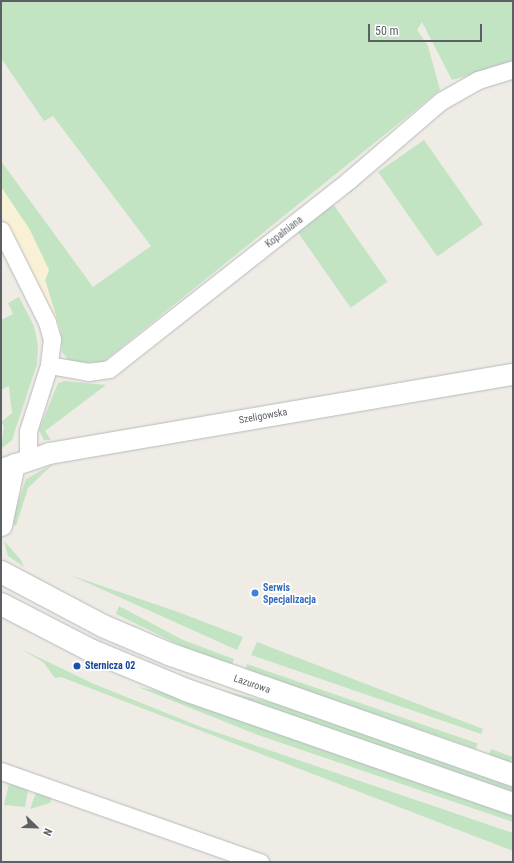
<!DOCTYPE html>
<html>
<head>
<meta charset="utf-8">
<style>
  body { margin:0 }
  #map { position:relative; width:514px; height:863px; overflow:hidden; background:#eeece4; font-family:"Roboto Condensed",sans-serif }
  div>[style] { position:absolute }
  .green>* { inset:0; background:#c2e4c3; transform-origin:0 0 }
  .sand>* { inset:0; background:#f9f1d5 }
  .roads { filter:drop-shadow(0 0 1px #b7b9be) drop-shadow(0 0 1px #b7b9be) }
  .minor>* { height:17px; margin:-8.5px; padding:0 8.5px; transform-origin:8.5px; border-radius:8.5px; background:#fff }
  .tertiary>* { height:21px; margin:-10.5px; padding:0 10.5px; transform-origin:10.5px; border-radius:10.5px; background:#fff }
  .secondary>* { height:22px; margin:-11px; padding:0 11px; transform-origin:11px; border-radius:11px; background:#fff }
  .dots>* { width:11px; height:11px; translate:-50% -50%; box-sizing:border-box; border:2px solid #fff; border-radius:50% }
  span { translate:-50% -50%; white-space:nowrap; text-align:center; line-height:1.15; -webkit-text-stroke:4px #fff; paint-order:stroke }
  .street-label { font-size:10px; color:#5c5f64 }
  .shop-label { font-size:10px; color:#366cbe; font-weight:700 }
  .left { translate:0 -50%; text-align:left }
  .transit-label { font-size:10px; color:#164399; font-weight:700 }
  .frame { position:absolute; inset:0; border:2px solid #5c5f64; pointer-events:none }
  .north { position:absolute; left:16px; top:807px; width:40px; height:40px; -webkit-text-stroke:3px #fff; paint-order:stroke; rotate:113deg; font-size:11px; font-weight:700; line-height:16px; text-align:center; color:#5c5f64 }
  .north::after { content:''; display:block; margin:auto; width:14px; height:18px; background:#5c5f64; clip-path:polygon(50% 0,100% 100%,50% 72%,0 100%) }
  .scale { position:absolute; left:368px; top:24px; width:114px; height:18px; box-sizing:border-box; border:2px solid #5c5f64; border-top:0; padding-left:5px; font-size:12px; line-height:14px; white-space:nowrap; color:#5c5f64; -webkit-text-stroke:3px #fff; paint-order:stroke }
</style>
</head>
<body>
<div id="map">
  <div class="green">
    <div style="clip-path:polygon(1px 1px,513px 1px,513px 63px,452px 80px,422px 22px,417px 30px,428px 46px,440px 90px,103px 362px,71px 363px,62px 352px,61px 332px,30px 230px,1px 187px,1px 161px,93px 287px,151px 246px,53px 116px,44px 121px,1px 58px)"></div>
    <div style="left:424px;top:140px;width:103px;height:56px;rotate:55deg"></div>
    <div style="clip-path:polygon(381px 164px,350px 193px,346px 191px,380px 164px)"></div>
    <div style="left:333px;top:204px;width:95px;height:45px;rotate:55deg"></div>
    <div style="clip-path:polygon(19px 297px,34px 326px,38px 345px,37px 364px,12px 440px,1px 449px,4px 426px,1px 422px,12px 413px,9px 386px,1px 390px,1px 320px,13px 314px,8px 303px)"></div>
    <div style="clip-path:polygon(65px 381px,106px 385px,45px 431px,51px 440px,44px 440px,39px 430px,58px 383px)"></div>
    <div style="clip-path:polygon(53px 464px,28px 488px,16px 526px,11px 523px,26px 479px)"></div>
    <div style="clip-path:polygon(4px 541px,21px 560px,24px 567px,8px 556px)"></div>
    <div style="clip-path:polygon(70px 575px,178px 612px,243px 637px,237px 650px)"></div>
    <div style="clip-path:polygon(119px 606px,183px 640px,234px 659px,232px 665px,198px 654px,116px 614px)"></div>
    <div style="clip-path:polygon(257px 642px,483px 729px,481px 734px,251px 655px)"></div>
    <div style="clip-path:polygon(21px 649px,94px 684px,201px 727px,513px 833px,513px 851px,61px 677px,55px 678px,43px 662px)"></div>
    <div style="left:247px;top:664px;width:244px;height:6px;rotate:19deg"></div>
    <div style="clip-path:polygon(138px 687px,164px 692px,513px 814px,513px 822px,258px 735px)"></div>
    <div style="clip-path:polygon(217px 689px,289px 707px,513px 785px,513px 792px)"></div>
    <div style="left:491px;top:749px;width:23px;height:8px;rotate:20deg"></div>
    <div style="clip-path:polygon(9px 784px,28px 790px,25px 807px,4px 805px)"></div>
    <div style="clip-path:polygon(38px 787px,54px 792px,50px 803px,30px 809px)"></div>
  </div>
  <div class="sand">
    <div style="clip-path:polygon(1px 187px,30px 230px,49px 270px,45px 281px,61px 332px,1px 214px)"></div>
  </div>
  <div class="roads">
    <div class="minor">
      <div style="left:1px;top:230px;width:103px;rotate:63.4deg"></div>
      <div style="left:47px;top:322px;width:18px;rotate:74deg"></div>
      <div style="left:52px;top:339px;width:26px;rotate:97deg"></div>
      <div style="left:28px;top:458px;width:27px;rotate:-90deg"></div>
      <div style="left:28px;top:431px;width:69px;rotate:-72.3deg"></div>
      <div style="left:49px;top:365px;width:40px;rotate:10deg"></div>
      <div style="left:88px;top:372px;width:21px;rotate:-8deg"></div>
      <div style="left:109px;top:369px;width:305px;rotate:-38.2deg"></div>
      <div style="left:349px;top:180px;width:121px;rotate:-40.7deg"></div>
      <div style="left:441px;top:101px;width:43px;rotate:-29.6deg"></div>
      <div style="left:478px;top:80px;width:37px;rotate:-17deg"></div>
      <div style="left:1px;top:771px;width:275px;rotate:19.4deg"></div>
    </div>
    <div class="tertiary">
      <div style="left:1px;top:469px;width:51px;rotate:-18.4deg"></div>
      <div style="left:49px;top:453px;width:471px;rotate:-9.7deg"></div>
      <div style="left:1px;top:525px;width:62px;rotate:-78deg"></div>
    </div>
    <div class="secondary">
      <div style="left:1px;top:572px;width:115px;rotate:27.9deg"></div>
      <div style="left:103px;top:626px;width:72px;rotate:23deg"></div>
      <div style="left:169px;top:654px;width:365px;rotate:19.4deg"></div>
      <div style="left:1px;top:604px;width:100px;rotate:27.3deg"></div>
      <div style="left:90px;top:650px;width:104px;rotate:22.6deg"></div>
      <div style="left:186px;top:690px;width:346px;rotate:19.2deg"></div>
    </div>
  </div>
  <div class="dots">
    <div style="left:255px;top:593px;background:#3f7fe0"></div>
    <div style="left:77px;top:666px;background:#1a4fb4"></div>
  </div>
  <div class="street-label">
    <span style="left:284px;top:232px;rotate:-38deg">Kopalniana</span>
    <span style="left:263px;top:416px;rotate:-10deg">Szeligowska</span>
    <span style="left:252px;top:684px;rotate:19deg">Lazurowa</span>
  </div>
  <div class="shop-label">
    <span class="left" style="left:263px;top:593px">Serwis<br>Specjalizacja</span>
  </div>
  <div class="transit-label">
    <span class="left" style="left:85px;top:666px">Sternicza 02</span>
  </div>
  <div class="frame"></div>
  <div class="north">N</div>
  <div class="scale">50 m</div>
</div>
</body>
</html>
